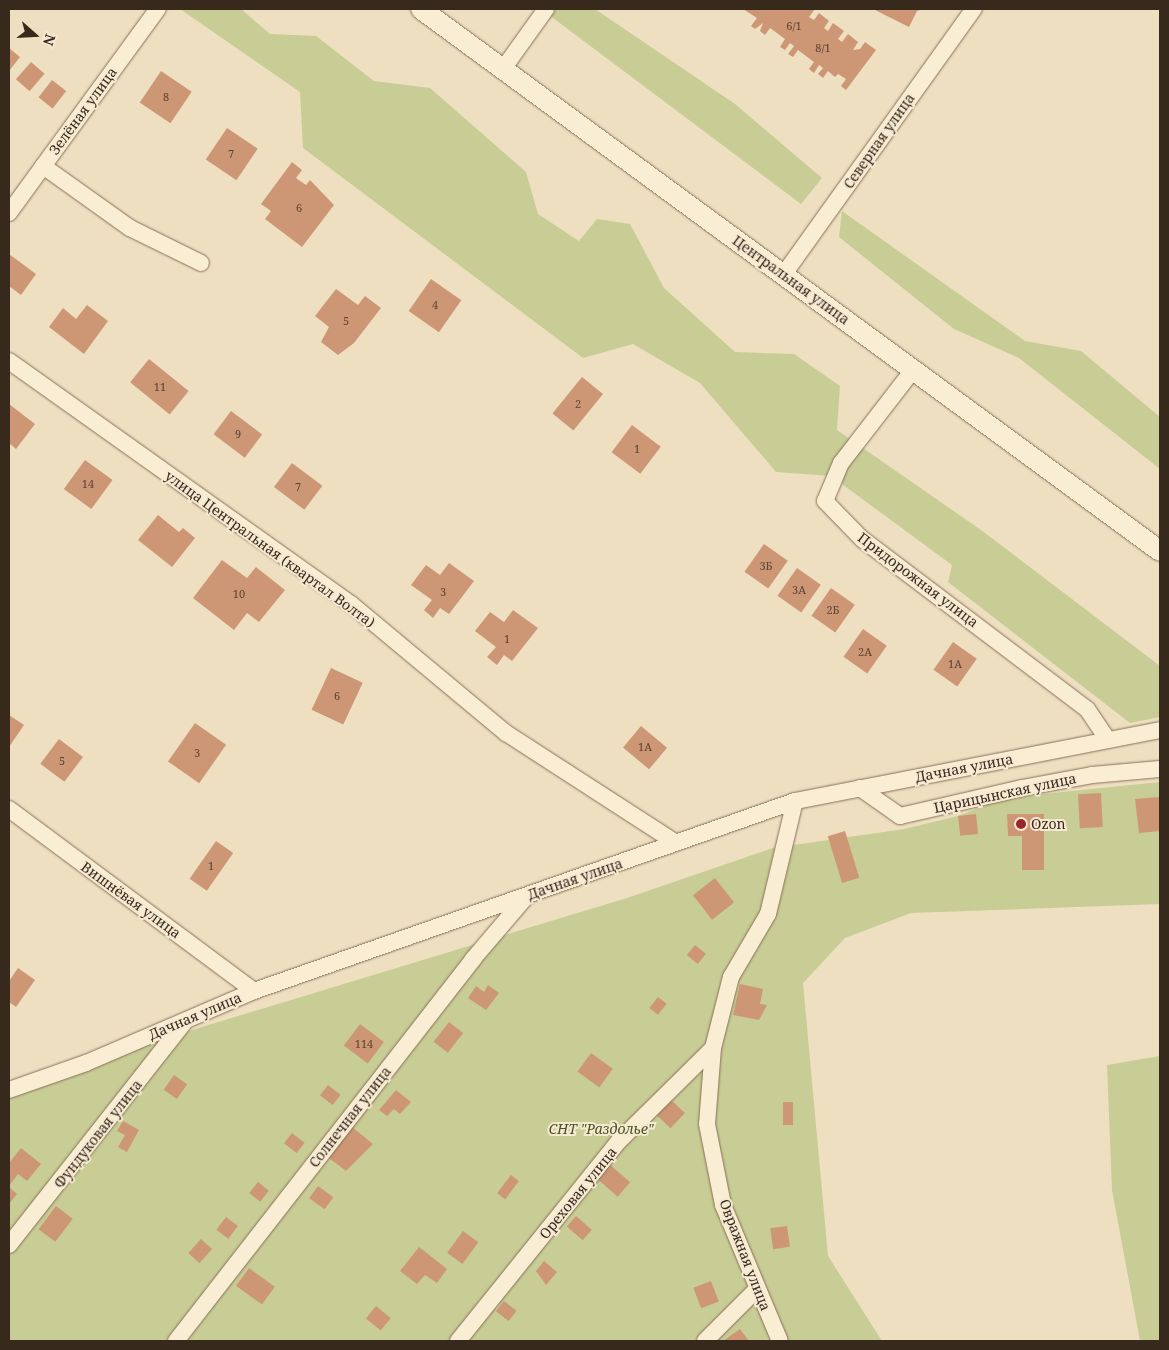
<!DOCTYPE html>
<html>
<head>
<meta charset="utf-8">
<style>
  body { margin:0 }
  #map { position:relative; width:1169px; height:1350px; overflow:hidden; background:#eedfc1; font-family:"Noto Serif",serif }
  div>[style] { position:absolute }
  .green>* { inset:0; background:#c8cd95 }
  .building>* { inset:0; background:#cd9776; transform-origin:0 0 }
  .roads { filter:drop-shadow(0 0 1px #887058) drop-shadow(0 0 1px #887058) }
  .minor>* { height:16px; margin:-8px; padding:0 8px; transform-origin:8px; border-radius:8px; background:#f9edd4 }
  .tertiary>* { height:20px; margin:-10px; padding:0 10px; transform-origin:10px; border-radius:10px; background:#f9edd4 }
  .dots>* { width:14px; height:14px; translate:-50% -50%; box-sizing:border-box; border:2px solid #f6e9d1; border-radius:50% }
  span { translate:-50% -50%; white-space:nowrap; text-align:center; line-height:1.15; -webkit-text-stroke:4px #f6e9d1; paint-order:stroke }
  .number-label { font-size:11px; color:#5d4433 }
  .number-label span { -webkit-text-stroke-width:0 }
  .street-label { font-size:14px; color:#38291d }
  .poi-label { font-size:14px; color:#38291d }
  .left { translate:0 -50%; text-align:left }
  .park-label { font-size:14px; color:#4a5423; font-style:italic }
  .frame { position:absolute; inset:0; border:10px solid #38291d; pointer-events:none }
  .north { position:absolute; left:10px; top:10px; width:50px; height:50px; -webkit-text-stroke:4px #f6e9d1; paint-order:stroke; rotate:109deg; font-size:14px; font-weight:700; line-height:20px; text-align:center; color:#38291d }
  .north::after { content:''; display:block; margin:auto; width:18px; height:22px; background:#38291d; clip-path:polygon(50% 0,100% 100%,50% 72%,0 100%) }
</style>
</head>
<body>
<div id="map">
  <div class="green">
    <div style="clip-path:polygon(180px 9px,241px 9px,270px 34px,316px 36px,374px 81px,430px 88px,526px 172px,538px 214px,579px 241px,597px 219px,630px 224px,664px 288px,735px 352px,794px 354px,840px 386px,837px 430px,981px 530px,1160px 666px,1160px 717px,1130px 723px,948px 582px,952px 565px,831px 476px,776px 472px,700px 383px,633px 344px,583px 358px,303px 148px,300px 92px)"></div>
    <div style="clip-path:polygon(541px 9px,595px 9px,735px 104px,822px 178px,801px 204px)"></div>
    <div style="clip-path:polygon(842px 211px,1025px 341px,1081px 351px,1160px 417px,1160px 469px,1019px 358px,954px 329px,839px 237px)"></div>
    <div style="clip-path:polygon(1160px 782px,1160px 904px,911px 913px,845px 938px,803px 983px,828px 1256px,882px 1341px,9px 1341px,9px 1098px,159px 1040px,627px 898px,773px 848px,904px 829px,958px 816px,1004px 798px)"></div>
    <div style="clip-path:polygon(1160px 1056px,1160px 1341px,1140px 1341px,1112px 1190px,1107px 1065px)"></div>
  </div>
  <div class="building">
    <div style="clip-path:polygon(743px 9px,815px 9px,809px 17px,814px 20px,819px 13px,829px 21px,824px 28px,828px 31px,833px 23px,844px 31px,838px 39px,842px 42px,848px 34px,858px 42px,853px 50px,860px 49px,865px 42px,876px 50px,846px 90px,841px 86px,846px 79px,838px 74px,835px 77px,828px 71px,823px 78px,818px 74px,823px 68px,819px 65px,814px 73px,809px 69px,814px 62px,798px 50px,793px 57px,788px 54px,794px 46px,790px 43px,785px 50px,780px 47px,785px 39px,770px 28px,765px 35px,760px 31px,763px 23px,755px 29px,751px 26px,757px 18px)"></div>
    <div style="clip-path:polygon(873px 9px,923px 9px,917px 11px,909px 27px)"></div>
    <div style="clip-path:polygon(9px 48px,20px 57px,9px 71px)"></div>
    <div style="left:31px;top:62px;width:18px;height:23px;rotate:41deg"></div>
    <div style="left:161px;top:71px;width:37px;height:38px;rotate:34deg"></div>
    <div style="left:52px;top:80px;width:18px;height:22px;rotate:38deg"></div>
    <div style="left:227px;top:128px;width:37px;height:38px;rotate:34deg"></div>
    <div style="clip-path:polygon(292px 162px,302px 170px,296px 178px,306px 185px,310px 180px,334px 205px,302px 247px,265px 219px,271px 211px,261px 204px)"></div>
    <div style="clip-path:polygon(9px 254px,36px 274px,21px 295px,9px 286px)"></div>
    <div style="left:431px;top:279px;width:37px;height:39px;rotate:35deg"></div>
    <div style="clip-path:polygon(336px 289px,358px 305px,365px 296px,381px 308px,354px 343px,338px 355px,321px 342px,329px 327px,315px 316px)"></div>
    <div style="clip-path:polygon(87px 305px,108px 321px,84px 354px,49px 327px,63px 308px,76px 319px)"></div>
    <div style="left:149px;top:359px;width:51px;height:30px;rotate:39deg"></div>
    <div style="left:582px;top:377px;width:27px;height:47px;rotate:39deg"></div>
    <div style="clip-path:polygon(9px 404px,35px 424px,16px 449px,9px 443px)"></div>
    <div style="left:231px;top:411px;width:39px;height:29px;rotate:37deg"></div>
    <div style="left:632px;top:425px;width:36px;height:34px;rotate:37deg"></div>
    <div style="left:85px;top:460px;width:34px;height:36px;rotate:36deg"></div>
    <div style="left:292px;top:463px;width:38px;height:30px;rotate:37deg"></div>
    <div style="clip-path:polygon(158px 515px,179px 532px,183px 528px,195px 538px,172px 567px,138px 540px)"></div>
    <div style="left:764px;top:544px;width:29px;height:34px;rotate:35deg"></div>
    <div style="clip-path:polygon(222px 560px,247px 578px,256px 567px,285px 590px,259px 622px,247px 613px,234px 630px,193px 598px)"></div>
    <div style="clip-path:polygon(449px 563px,474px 581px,449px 614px,440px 608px,433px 618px,424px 610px,432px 600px,411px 585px,426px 565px,440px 575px)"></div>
    <div style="left:797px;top:568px;width:29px;height:34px;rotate:35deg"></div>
    <div style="left:831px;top:588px;width:29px;height:34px;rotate:35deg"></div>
    <div style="clip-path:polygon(513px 610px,538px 628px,512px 661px,504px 655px,497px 665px,487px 657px,496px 647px,475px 631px,490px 612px,504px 622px)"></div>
    <div style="left:863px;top:629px;width:29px;height:34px;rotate:35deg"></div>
    <div style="left:953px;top:642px;width:29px;height:34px;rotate:35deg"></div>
    <div style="left:331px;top:668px;width:35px;height:46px;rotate:25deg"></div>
    <div style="clip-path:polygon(9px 715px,24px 725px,9px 747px)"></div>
    <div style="left:195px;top:723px;width:38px;height:47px;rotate:35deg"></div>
    <div style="left:641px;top:726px;width:34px;height:28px;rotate:40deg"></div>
    <div style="left:59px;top:739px;width:30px;height:31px;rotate:37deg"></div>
    <div style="left:1101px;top:793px;width:34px;height:23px;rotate:87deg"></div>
    <div style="clip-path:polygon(1160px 797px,1160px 831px,1139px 833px,1135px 799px)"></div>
    <div style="left:976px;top:814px;width:20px;height:18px;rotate:84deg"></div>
    <div style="clip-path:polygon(1007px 814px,1044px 814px,1044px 870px,1022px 870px,1022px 836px,1008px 836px)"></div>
    <div style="left:845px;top:831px;width:49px;height:18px;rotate:73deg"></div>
    <div style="left:216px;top:841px;width:21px;height:46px;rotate:35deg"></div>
    <div style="left:715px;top:878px;width:31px;height:28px;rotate:52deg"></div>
    <div style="left:695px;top:945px;width:14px;height:13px;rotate:39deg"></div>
    <div style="clip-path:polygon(18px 968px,35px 980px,16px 1007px,9px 1002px,9px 981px)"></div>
    <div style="clip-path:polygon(740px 984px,763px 989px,760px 1004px,767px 1005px,759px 1020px,733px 1015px)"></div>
    <div style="clip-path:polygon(488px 985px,499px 993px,486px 1010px,468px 998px,476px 986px,484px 992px)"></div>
    <div style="left:658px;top:997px;width:11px;height:14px;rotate:38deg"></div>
    <div style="left:449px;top:1022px;width:18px;height:25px;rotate:38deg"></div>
    <div style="left:360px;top:1024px;width:30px;height:27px;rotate:37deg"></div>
    <div style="left:591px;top:1053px;width:27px;height:23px;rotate:36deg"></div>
    <div style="left:174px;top:1075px;width:16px;height:18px;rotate:35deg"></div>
    <div style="left:328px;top:1085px;width:16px;height:13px;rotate:38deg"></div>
    <div style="clip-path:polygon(396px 1090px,411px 1102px,400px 1114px,394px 1109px,387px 1116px,379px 1110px)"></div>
    <div style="left:671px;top:1100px;width:19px;height:21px;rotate:43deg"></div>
    <div style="left:783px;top:1102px;width:10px;height:23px"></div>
    <div style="clip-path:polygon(123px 1121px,139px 1130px,127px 1152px,118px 1147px,125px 1135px,117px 1131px)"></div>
    <div style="clip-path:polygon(352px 1127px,373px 1144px,346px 1171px,329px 1158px)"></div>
    <div style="left:292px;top:1133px;width:16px;height:13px;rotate:38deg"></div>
    <div style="clip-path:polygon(21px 1148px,41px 1164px,27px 1181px,18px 1174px,9px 1186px,9px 1163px)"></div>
    <div style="left:609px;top:1164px;width:28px;height:19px;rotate:41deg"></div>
    <div style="left:511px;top:1175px;width:10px;height:23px;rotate:37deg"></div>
    <div style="left:258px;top:1182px;width:14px;height:14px;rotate:39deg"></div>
    <div style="left:318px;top:1186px;width:19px;height:15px;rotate:36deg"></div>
    <div style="clip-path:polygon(9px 1187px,17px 1194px,9px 1204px)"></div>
    <div style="left:56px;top:1206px;width:21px;height:29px;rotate:37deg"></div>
    <div style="left:576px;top:1216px;width:21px;height:14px;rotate:41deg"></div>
    <div style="left:226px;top:1217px;width:15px;height:16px;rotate:37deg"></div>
    <div style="left:787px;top:1226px;width:21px;height:17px;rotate:82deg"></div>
    <div style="left:463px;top:1231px;width:19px;height:27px;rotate:36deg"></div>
    <div style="left:201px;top:1239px;width:15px;height:19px;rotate:42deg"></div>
    <div style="clip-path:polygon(419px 1247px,447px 1269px,437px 1283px,425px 1275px,417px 1284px,400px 1271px)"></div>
    <div style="clip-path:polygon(544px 1261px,557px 1272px,546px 1285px,536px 1271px)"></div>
    <div style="left:249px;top:1268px;width:32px;height:22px;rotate:36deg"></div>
    <div style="left:711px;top:1281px;width:22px;height:19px;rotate:69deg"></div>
    <div style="left:504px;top:1301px;width:16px;height:13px;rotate:38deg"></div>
    <div style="left:376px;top:1306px;width:19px;height:16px;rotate:39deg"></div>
    <div style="clip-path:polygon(740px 1329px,749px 1341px,723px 1341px)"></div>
  </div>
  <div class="roads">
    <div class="minor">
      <div style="left:503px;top:69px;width:74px;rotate:-54.4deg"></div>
      <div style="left:43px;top:166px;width:107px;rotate:35.5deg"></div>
      <div style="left:130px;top:228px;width:79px;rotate:26.2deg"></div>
      <div style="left:9px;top:213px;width:253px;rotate:-53.9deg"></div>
      <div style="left:784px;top:274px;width:326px;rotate:-54.4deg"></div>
      <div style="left:9px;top:361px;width:420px;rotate:35.4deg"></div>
      <div style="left:351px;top:604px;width:202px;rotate:39.8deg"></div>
      <div style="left:506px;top:733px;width:202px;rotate:32.9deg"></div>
      <div style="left:913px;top:370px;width:118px;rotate:127.7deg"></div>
      <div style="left:841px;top:463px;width:41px;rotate:112.8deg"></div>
      <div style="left:825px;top:501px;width:53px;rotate:45.8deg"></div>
      <div style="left:862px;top:539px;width:282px;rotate:37.1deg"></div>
      <div style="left:1087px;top:709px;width:37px;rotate:56deg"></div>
      <div style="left:860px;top:788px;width:49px;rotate:35deg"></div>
      <div style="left:900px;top:816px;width:125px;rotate:-12.9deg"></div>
      <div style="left:1022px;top:788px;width:71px;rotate:-10.5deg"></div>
      <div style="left:1092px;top:775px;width:68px;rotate:-5deg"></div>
      <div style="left:9px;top:809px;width:305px;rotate:36.6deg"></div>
      <div style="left:713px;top:1048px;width:76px;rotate:94.5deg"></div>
      <div style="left:707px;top:1124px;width:83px;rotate:78.8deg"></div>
      <div style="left:723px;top:1205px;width:147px;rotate:67.3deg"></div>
      <div style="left:9px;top:1090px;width:82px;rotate:-19.3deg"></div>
      <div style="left:86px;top:1063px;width:183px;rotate:-23.2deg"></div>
      <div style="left:254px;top:991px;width:573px;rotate:-19.35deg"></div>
      <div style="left:795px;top:801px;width:372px;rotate:-11deg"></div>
      <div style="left:9px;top:1245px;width:285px;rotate:-51.8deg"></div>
      <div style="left:176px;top:1341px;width:484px;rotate:-52.1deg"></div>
      <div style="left:473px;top:959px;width:82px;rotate:-49.5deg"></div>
      <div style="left:458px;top:1341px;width:257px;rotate:-51.2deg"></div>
      <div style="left:619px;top:1141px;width:132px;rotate:-44.7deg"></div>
      <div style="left:713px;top:1048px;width:73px;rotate:-75.8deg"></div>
      <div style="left:731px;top:977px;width:73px;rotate:-59.6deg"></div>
      <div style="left:768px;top:914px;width:116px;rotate:-76.6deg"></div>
      <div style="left:705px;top:1341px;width:72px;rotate:-45deg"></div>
    </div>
    <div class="tertiary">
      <div style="left:421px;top:9px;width:916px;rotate:36.26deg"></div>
    </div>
  </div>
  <div class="dots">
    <div style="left:1021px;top:824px;background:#98272d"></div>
  </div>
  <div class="number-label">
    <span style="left:794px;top:26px">6/1</span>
    <span style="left:823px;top:48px">8/1</span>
    <span style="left:166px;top:97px">8</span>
    <span style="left:231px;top:154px">7</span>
    <span style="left:299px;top:208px">6</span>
    <span style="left:435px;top:305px">4</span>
    <span style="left:346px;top:321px">5</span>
    <span style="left:160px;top:387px">11</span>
    <span style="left:578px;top:404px">2</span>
    <span style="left:238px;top:434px">9</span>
    <span style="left:637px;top:449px">1</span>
    <span style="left:88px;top:484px">14</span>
    <span style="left:298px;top:487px">7</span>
    <span style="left:766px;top:566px">3Б</span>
    <span style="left:799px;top:590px">3А</span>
    <span style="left:443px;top:592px">3</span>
    <span style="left:239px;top:594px">10</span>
    <span style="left:833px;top:610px">2Б</span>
    <span style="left:507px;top:639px">1</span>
    <span style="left:865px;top:652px">2А</span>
    <span style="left:955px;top:664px">1А</span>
    <span style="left:337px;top:696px">6</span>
    <span style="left:645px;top:747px">1А</span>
    <span style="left:197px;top:753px">3</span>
    <span style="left:62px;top:761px">5</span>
    <span style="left:211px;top:866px">1</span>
    <span style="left:364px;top:1044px">114</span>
  </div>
  <div class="street-label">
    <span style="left:83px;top:111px;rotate:-54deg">Зелёная улица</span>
    <span style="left:879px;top:141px;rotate:-55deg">Северная улица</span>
    <span style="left:791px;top:280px;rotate:36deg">Центральная улица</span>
    <span style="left:270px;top:549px;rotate:36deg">улица Центральная (квартал Волта)</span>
    <span style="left:918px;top:580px;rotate:37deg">Придорожная улица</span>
    <span style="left:964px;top:768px;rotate:-11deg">Дачная улица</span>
    <span style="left:1005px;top:793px;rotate:-12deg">Царицынская улица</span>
    <span style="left:575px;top:879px;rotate:-19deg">Дачная улица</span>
    <span style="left:131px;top:900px;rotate:36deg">Вишнёвая улица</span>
    <span style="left:195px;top:1016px;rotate:-23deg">Дачная улица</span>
    <span style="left:350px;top:1117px;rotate:-52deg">Солнечная улица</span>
    <span style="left:98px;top:1134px;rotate:-52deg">Фундуковая улица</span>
    <span style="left:578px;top:1193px;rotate:-51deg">Ореховая улица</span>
    <span style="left:745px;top:1255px;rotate:69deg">Овражная улица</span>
  </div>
  <div class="poi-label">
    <span class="left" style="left:1031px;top:824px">Ozon</span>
  </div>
  <div class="park-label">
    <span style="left:601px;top:1129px">СНТ "Раздолье"</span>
  </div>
  <div class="frame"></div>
  <div class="north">N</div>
</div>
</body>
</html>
